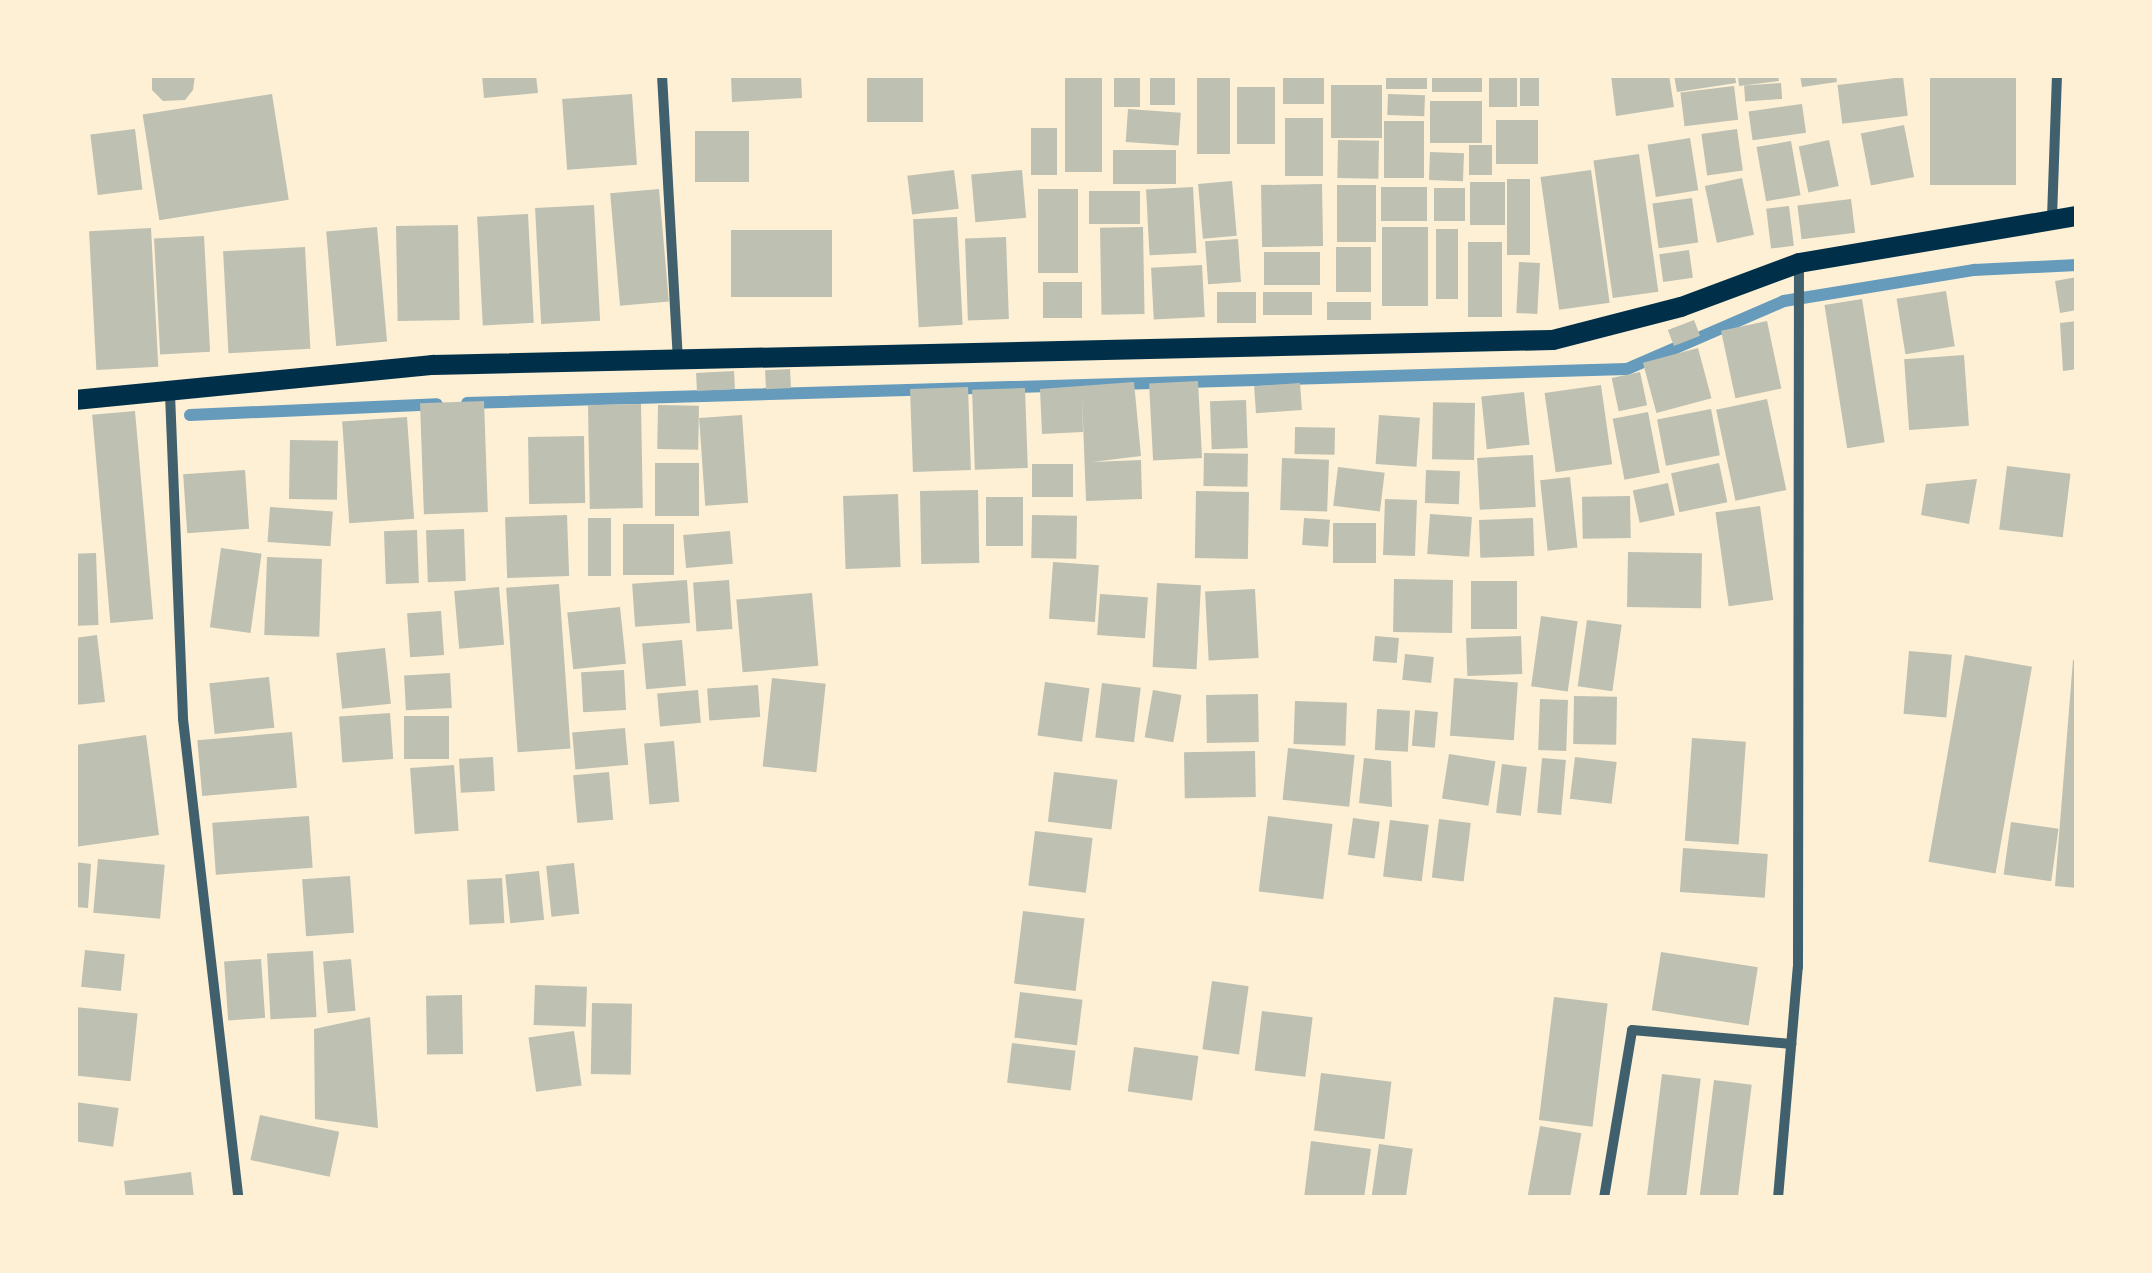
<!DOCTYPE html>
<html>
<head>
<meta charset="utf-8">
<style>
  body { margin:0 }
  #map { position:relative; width:2152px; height:1273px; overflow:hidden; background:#fdf0d5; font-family:"Times New Roman",serif }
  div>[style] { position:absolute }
  .stream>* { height:12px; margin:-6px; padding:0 6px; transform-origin:6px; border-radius:6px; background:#669bbc }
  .building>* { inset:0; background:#bec0b2; transform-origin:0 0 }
  .minor>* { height:10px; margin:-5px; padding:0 5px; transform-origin:5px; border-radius:5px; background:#3f606c }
  .secondary>* { height:20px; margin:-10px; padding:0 10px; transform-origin:10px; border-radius:10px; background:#003049 }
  span { translate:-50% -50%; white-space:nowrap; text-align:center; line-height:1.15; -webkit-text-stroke:9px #fdf0d5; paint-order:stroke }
  .frame { position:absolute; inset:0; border:78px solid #fdf0d5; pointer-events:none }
</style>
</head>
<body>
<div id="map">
  <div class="stream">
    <div style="left:467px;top:403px;width:1160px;rotate:-1.68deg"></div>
    <div style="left:1627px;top:369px;width:171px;rotate:-23.4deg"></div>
    <div style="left:1784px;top:301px;width:193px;rotate:-9.3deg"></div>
    <div style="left:1974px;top:270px;width:103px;rotate:-2.8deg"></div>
    <div style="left:190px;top:415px;width:247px;rotate:-2.5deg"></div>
  </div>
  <div class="building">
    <div style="clip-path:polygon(152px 75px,195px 75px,193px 90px,185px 100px,163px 101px,152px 90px)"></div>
    <div style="clip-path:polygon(482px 75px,536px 75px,538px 93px,484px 98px)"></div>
    <div style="clip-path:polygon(731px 75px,801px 75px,802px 98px,732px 102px)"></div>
    <div style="left:867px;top:75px;width:56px;height:47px"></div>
    <div style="left:1065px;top:75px;width:37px;height:97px"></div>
    <div style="left:1114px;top:75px;width:26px;height:32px"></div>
    <div style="left:1150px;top:75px;width:25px;height:30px"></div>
    <div style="left:1283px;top:75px;width:41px;height:29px"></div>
    <div style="left:1386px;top:75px;width:41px;height:14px"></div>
    <div style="left:1432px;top:75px;width:50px;height:17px"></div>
    <div style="left:1489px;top:75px;width:28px;height:32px"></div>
    <div style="left:1520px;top:75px;width:19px;height:31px"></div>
    <div style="clip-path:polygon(1611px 75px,1669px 75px,1674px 107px,1616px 116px)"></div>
    <div style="clip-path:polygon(1674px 75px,1735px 75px,1736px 83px,1677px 92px)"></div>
    <div style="clip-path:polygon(1738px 75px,1778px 75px,1779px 81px,1739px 86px)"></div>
    <div style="clip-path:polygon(1800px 75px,1836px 75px,1837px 82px,1802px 87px)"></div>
    <div style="left:1930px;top:75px;width:86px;height:110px"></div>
    <div style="left:1197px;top:77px;width:33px;height:77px"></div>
    <div style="left:1903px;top:77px;width:39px;height:66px;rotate:83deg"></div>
    <div style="left:1781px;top:83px;width:16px;height:37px;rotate:86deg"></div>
    <div style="left:1331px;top:85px;width:51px;height:53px"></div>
    <div style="left:1734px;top:86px;width:34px;height:54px;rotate:83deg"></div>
    <div style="left:1237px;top:87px;width:38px;height:57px"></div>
    <div style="left:272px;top:94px;width:107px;height:131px;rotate:81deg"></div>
    <div style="left:632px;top:94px;width:71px;height:70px;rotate:86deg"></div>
    <div style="left:1388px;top:94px;width:37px;height:21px;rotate:2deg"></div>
    <div style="left:1430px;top:101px;width:52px;height:42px"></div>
    <div style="left:1802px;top:104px;width:29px;height:54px;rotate:82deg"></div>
    <div style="left:1128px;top:109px;width:53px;height:33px;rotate:4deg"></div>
    <div style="left:1285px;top:118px;width:38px;height:58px"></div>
    <div style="left:1496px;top:120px;width:42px;height:44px"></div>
    <div style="left:1384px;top:121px;width:40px;height:57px"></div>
    <div style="left:1904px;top:125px;width:53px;height:44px;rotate:79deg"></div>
    <div style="left:1031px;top:128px;width:26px;height:47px"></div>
    <div style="left:135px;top:129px;width:61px;height:45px;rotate:83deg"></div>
    <div style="left:1737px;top:129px;width:42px;height:36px;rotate:82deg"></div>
    <div style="left:695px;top:131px;width:54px;height:51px"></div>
    <div style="left:1690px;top:138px;width:53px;height:43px;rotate:81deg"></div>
    <div style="left:1338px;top:140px;width:41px;height:38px;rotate:1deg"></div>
    <div style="left:1829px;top:140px;width:47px;height:31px;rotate:78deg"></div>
    <div style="left:1791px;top:141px;width:55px;height:35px;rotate:80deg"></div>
    <div style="left:1469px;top:145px;width:23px;height:30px"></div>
    <div style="left:1176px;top:150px;width:34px;height:63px;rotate:90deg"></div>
    <div style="left:1430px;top:152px;width:34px;height:28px;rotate:2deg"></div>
    <div style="left:1639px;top:154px;width:139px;height:46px;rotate:82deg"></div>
    <div style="left:954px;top:170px;width:39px;height:47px;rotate:83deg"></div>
    <div style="left:1022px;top:170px;width:48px;height:51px;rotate:85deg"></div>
    <div style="left:1591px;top:170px;width:134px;height:51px;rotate:82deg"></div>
    <div style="left:1742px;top:178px;width:58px;height:38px;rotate:78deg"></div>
    <div style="left:1507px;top:179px;width:23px;height:76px"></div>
    <div style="left:1232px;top:181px;width:55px;height:34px;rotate:85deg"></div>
    <div style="left:1470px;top:182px;width:35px;height:43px"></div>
    <div style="left:1322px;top:184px;width:62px;height:61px;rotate:89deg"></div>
    <div style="left:1337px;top:185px;width:39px;height:57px"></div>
    <div style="left:1193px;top:187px;width:66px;height:47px;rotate:87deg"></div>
    <div style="left:1381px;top:187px;width:46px;height:34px"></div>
    <div style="left:1434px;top:188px;width:31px;height:33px"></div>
    <div style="left:659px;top:189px;width:113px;height:49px;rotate:85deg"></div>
    <div style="left:1038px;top:189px;width:40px;height:84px"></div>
    <div style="left:1089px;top:191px;width:51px;height:33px"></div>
    <div style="left:1692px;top:198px;width:45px;height:40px;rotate:82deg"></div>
    <div style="left:1851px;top:199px;width:34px;height:54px;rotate:83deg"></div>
    <div style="left:594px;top:205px;width:116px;height:59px;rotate:87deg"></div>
    <div style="left:1789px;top:206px;width:40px;height:23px;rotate:83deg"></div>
    <div style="left:528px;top:214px;width:109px;height:51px;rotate:87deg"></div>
    <div style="left:957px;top:217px;width:108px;height:44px;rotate:87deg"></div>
    <div style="left:458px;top:225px;width:95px;height:62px;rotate:89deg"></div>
    <div style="left:377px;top:227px;width:115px;height:51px;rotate:85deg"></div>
    <div style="left:1143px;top:227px;width:87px;height:43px;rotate:89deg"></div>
    <div style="left:1382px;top:227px;width:46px;height:79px"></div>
    <div style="left:151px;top:228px;width:139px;height:62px;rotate:87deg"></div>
    <div style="left:1458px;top:229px;width:70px;height:22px;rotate:90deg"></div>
    <div style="left:731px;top:230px;width:101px;height:67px"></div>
    <div style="left:204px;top:236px;width:116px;height:50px;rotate:87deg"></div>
    <div style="left:1006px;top:237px;width:82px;height:41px;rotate:88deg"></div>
    <div style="left:1238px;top:239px;width:43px;height:33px;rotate:86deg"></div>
    <div style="left:1468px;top:242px;width:34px;height:75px"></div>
    <div style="left:305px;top:247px;width:102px;height:82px;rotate:87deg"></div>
    <div style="left:1336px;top:247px;width:35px;height:45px"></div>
    <div style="left:1689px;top:250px;width:28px;height:30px;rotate:82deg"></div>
    <div style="left:1264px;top:252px;width:56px;height:33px"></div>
    <div style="left:1519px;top:262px;width:21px;height:51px;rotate:3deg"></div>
    <div style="left:1202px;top:265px;width:52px;height:51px;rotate:87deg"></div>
    <div style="clip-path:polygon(2077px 277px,2077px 310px,2060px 313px,2055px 281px)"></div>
    <div style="left:1043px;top:282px;width:39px;height:36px"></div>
    <div style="left:1946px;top:291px;width:56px;height:50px;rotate:81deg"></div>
    <div style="left:1256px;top:292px;width:31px;height:39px;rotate:90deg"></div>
    <div style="left:1263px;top:292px;width:49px;height:23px"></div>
    <div style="left:1862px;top:299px;width:145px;height:38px;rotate:81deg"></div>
    <div style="left:1327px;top:302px;width:44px;height:18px"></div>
    <div style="left:1694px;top:320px;width:17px;height:28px;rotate:69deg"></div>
    <div style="left:1767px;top:321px;width:69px;height:47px;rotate:78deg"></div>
    <div style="clip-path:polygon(2077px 321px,2077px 369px,2063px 371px,2060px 323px)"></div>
    <div style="left:1698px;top:348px;width:52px;height:57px;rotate:75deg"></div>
    <div style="left:1964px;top:355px;width:71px;height:60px;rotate:86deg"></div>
    <div style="left:790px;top:369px;width:19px;height:25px;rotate:87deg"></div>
    <div style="left:734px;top:371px;width:18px;height:38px;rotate:87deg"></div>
    <div style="left:1640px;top:372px;width:34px;height:29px;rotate:78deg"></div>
    <div style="left:1198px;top:381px;width:77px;height:49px;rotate:87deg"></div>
    <div style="clip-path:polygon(1134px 382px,1141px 456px,1092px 462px,1141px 460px,1142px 499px,1086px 501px,1082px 395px,1083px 432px,1042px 434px,1040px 389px)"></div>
    <div style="left:1300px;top:383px;width:27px;height:46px;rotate:86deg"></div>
    <div style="left:1601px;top:385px;width:80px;height:57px;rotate:82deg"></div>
    <div style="left:968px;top:387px;width:83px;height:58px;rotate:88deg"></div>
    <div style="left:1025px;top:388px;width:80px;height:53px;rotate:88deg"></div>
    <div style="left:1524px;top:392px;width:53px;height:43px;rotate:84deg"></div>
    <div style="left:1767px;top:399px;width:93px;height:52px;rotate:78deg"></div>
    <div style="left:1246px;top:400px;width:48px;height:36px;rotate:88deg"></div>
    <div style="left:484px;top:401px;width:111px;height:64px;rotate:88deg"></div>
    <div style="left:1475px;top:403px;width:57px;height:42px;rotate:91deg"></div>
    <div style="left:641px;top:404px;width:104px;height:53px;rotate:89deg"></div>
    <div style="left:658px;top:405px;width:41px;height:44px;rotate:1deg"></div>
    <div style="left:1711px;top:409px;width:47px;height:55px;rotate:79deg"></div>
    <div style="left:135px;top:411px;width:209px;height:43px;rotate:85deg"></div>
    <div style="left:1648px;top:412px;width:62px;height:36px;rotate:79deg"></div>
    <div style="left:742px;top:415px;width:88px;height:43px;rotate:86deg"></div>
    <div style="left:1379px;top:415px;width:41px;height:49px;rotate:4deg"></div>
    <div style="left:407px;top:417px;width:102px;height:65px;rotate:86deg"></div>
    <div style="left:1295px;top:427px;width:40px;height:27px;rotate:1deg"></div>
    <div style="left:584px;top:436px;width:67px;height:56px;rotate:89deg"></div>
    <div style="left:290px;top:440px;width:48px;height:59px;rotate:1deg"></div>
    <div style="left:1204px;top:453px;width:44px;height:33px;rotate:1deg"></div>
    <div style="left:1533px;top:455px;width:52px;height:56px;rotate:87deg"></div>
    <div style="left:1282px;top:458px;width:47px;height:52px;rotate:2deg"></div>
    <div style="left:655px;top:463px;width:44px;height:53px"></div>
    <div style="left:1719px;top:463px;width:40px;height:49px;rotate:78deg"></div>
    <div style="left:1073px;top:464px;width:33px;height:41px;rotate:90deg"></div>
    <div style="left:2007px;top:466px;width:64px;height:64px;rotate:7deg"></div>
    <div style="left:1338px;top:467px;width:47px;height:39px;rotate:7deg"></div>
    <div style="left:245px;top:470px;width:59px;height:62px;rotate:86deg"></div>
    <div style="left:1426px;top:470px;width:34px;height:33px;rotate:2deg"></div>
    <div style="left:1570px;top:477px;width:71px;height:30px;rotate:84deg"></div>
    <div style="clip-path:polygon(1977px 479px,1969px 524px,1921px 515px,1926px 484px)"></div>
    <div style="left:1668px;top:483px;width:33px;height:36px;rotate:78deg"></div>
    <div style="left:978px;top:490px;width:73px;height:58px;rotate:89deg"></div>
    <div style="left:1196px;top:491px;width:53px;height:67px;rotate:1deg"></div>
    <div style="left:898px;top:494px;width:73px;height:55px;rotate:88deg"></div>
    <div style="left:1630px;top:496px;width:42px;height:48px;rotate:89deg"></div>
    <div style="left:986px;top:497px;width:37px;height:49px"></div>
    <div style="left:1385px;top:499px;width:32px;height:56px;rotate:2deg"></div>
    <div style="left:1760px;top:506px;width:95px;height:45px;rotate:82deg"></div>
    <div style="left:270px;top:507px;width:63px;height:35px;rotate:4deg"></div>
    <div style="left:1430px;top:514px;width:42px;height:40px;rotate:4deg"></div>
    <div style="left:567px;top:515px;width:61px;height:62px;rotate:88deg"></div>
    <div style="left:1032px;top:515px;width:45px;height:43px;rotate:1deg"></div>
    <div style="left:588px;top:518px;width:23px;height:58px"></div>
    <div style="left:1304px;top:518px;width:26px;height:27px;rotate:4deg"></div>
    <div style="left:1533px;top:518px;width:38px;height:54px;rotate:88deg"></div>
    <div style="left:1333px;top:523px;width:43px;height:40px"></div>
    <div style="left:623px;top:524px;width:51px;height:51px"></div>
    <div style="left:464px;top:529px;width:52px;height:38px;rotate:88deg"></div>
    <div style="left:417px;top:530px;width:53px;height:33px;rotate:88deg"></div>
    <div style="left:730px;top:531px;width:33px;height:47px;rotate:85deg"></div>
    <div style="left:221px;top:548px;width:41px;height:80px;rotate:8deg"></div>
    <div style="left:1628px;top:552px;width:74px;height:55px;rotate:1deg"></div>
    <div style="left:96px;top:553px;width:72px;height:21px;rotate:88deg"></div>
    <div style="left:267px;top:557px;width:55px;height:78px;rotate:2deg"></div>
    <div style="left:1053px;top:562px;width:46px;height:57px;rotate:4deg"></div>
    <div style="left:1394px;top:579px;width:59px;height:53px;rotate:1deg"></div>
    <div style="left:687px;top:580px;width:43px;height:55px;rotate:86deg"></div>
    <div style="left:729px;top:580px;width:49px;height:36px;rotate:86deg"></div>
    <div style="left:1471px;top:581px;width:46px;height:48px"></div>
    <div style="left:1157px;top:583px;width:44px;height:84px;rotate:3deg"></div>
    <div style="left:559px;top:584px;width:165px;height:53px;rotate:86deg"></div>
    <div style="left:499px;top:587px;width:58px;height:45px;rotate:85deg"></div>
    <div style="left:1255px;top:589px;width:69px;height:50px;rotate:87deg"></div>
    <div style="left:812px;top:593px;width:73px;height:76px;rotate:85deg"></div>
    <div style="left:1100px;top:594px;width:48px;height:41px;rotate:4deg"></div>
    <div style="left:620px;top:607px;width:57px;height:53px;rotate:84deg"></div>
    <div style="left:441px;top:611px;width:44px;height:34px;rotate:86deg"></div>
    <div style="left:1541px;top:616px;width:37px;height:71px;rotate:8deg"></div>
    <div style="left:1587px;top:620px;width:35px;height:67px;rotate:8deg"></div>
    <div style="clip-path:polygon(97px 635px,105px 702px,75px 705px,75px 638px)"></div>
    <div style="left:1375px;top:636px;width:24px;height:25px;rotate:5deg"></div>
    <div style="left:1521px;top:636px;width:38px;height:55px;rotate:88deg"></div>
    <div style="left:682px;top:640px;width:46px;height:40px;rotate:85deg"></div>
    <div style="left:385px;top:648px;width:56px;height:49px;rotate:84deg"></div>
    <div style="left:1909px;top:651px;width:43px;height:63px;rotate:5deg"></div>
    <div style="left:1405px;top:654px;width:29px;height:26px;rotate:6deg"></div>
    <div style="left:1965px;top:655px;width:68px;height:210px;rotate:10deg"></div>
    <div style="clip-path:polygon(2073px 660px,2077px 660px,2077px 888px,2055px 886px)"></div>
    <div style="left:624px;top:670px;width:40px;height:43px;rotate:87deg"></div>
    <div style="left:450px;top:673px;width:35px;height:46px;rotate:87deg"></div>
    <div style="left:269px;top:677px;width:51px;height:60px;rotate:84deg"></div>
    <div style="left:772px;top:678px;width:54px;height:89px;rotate:6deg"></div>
    <div style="left:1454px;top:678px;width:64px;height:58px;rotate:4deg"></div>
    <div style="left:1045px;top:682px;width:45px;height:54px;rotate:8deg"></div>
    <div style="left:1102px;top:683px;width:39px;height:55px;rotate:7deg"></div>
    <div style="left:758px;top:685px;width:32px;height:51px;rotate:86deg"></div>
    <div style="left:698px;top:690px;width:33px;height:41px;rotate:85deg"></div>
    <div style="left:1153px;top:690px;width:29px;height:48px;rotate:10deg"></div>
    <div style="left:1258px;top:694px;width:48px;height:52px;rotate:89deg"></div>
    <div style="left:1574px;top:696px;width:43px;height:48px;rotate:1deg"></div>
    <div style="left:1540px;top:699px;width:28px;height:51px;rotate:2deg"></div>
    <div style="left:1295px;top:701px;width:52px;height:43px;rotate:2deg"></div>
    <div style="left:1377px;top:709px;width:33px;height:41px;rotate:3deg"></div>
    <div style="left:1415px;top:710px;width:23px;height:36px;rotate:5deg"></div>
    <div style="left:390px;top:713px;width:46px;height:51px;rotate:86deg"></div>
    <div style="left:404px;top:716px;width:45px;height:43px"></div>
    <div style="left:625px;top:728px;width:37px;height:53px;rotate:85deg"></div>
    <div style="left:292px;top:732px;width:56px;height:95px;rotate:85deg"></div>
    <div style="clip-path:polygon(146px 735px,159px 835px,75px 847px,75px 745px)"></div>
    <div style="left:1692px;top:738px;width:54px;height:103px;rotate:4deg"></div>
    <div style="left:674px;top:741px;width:61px;height:30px;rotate:85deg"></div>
    <div style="left:1288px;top:748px;width:67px;height:52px;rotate:6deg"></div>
    <div style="left:1255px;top:751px;width:46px;height:71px;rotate:89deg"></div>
    <div style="left:1449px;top:754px;width:47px;height:45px;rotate:9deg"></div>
    <div style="left:493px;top:757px;width:34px;height:34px;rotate:87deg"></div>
    <div style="left:1575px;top:757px;width:42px;height:42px;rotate:7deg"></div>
    <div style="clip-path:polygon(1364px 758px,1391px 761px,1392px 807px,1359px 803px)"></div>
    <div style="left:1542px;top:758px;width:24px;height:55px;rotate:5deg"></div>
    <div style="left:1502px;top:764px;width:25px;height:49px;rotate:7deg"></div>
    <div style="left:454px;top:765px;width:66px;height:44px;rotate:86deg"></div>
    <div style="left:609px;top:772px;width:48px;height:36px;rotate:85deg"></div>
    <div style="left:1054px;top:772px;width:64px;height:50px;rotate:7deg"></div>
    <div style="left:309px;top:816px;width:52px;height:97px;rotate:86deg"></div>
    <div style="left:1268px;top:816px;width:65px;height:76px;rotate:7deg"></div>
    <div style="left:1353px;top:818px;width:27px;height:37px;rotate:8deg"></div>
    <div style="left:1439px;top:819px;width:32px;height:59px;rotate:7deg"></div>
    <div style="left:1390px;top:820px;width:39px;height:57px;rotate:7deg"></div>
    <div style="left:2011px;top:822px;width:48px;height:53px;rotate:8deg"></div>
    <div style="left:1035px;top:831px;width:58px;height:55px;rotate:7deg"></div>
    <div style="left:1683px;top:848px;width:85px;height:44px;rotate:4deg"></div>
    <div style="left:98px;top:859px;width:67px;height:54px;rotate:5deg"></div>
    <div style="clip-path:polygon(75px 862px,91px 864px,88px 908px,75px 907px)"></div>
    <div style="left:574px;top:863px;width:51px;height:28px;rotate:84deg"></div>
    <div style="left:539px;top:871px;width:49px;height:34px;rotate:84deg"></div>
    <div style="left:350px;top:876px;width:57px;height:48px;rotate:86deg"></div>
    <div style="left:502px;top:878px;width:45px;height:35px;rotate:87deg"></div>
    <div style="left:1023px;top:911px;width:62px;height:73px;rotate:7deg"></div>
    <div style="left:85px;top:950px;width:40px;height:37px;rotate:6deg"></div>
    <div style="left:313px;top:951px;width:66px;height:46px;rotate:87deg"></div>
    <div style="left:1661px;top:952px;width:98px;height:59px;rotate:9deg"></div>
    <div style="left:261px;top:959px;width:59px;height:37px;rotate:86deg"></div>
    <div style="left:351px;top:959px;width:52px;height:28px;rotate:85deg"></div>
    <div style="left:1212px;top:981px;width:37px;height:69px;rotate:8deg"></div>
    <div style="left:535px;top:985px;width:52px;height:40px;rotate:2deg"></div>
    <div style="left:1020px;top:992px;width:63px;height:46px;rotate:7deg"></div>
    <div style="left:462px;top:995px;width:59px;height:36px;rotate:89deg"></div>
    <div style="left:1554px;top:997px;width:54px;height:124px;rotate:7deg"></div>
    <div style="left:592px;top:1003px;width:40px;height:71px;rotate:1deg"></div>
    <div style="left:75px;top:1007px;width:63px;height:68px;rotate:6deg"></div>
    <div style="left:1262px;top:1011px;width:51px;height:60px;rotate:7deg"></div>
    <div style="clip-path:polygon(370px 1017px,378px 1128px,315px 1119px,314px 1029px)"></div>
    <div style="left:574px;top:1031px;width:55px;height:46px;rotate:82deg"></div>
    <div style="left:1012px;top:1043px;width:64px;height:40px;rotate:7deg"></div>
    <div style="left:1134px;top:1047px;width:65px;height:45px;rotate:8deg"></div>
    <div style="left:1321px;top:1073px;width:71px;height:58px;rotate:7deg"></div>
    <div style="left:1662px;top:1074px;width:39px;height:125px;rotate:7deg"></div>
    <div style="left:1714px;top:1080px;width:38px;height:119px;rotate:7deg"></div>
    <div style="left:75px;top:1102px;width:44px;height:39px;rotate:8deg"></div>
    <div style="left:260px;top:1115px;width:81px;height:46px;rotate:12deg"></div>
    <div style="left:1540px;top:1126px;width:42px;height:73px;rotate:10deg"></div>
    <div style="clip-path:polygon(1311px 1141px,1371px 1149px,1364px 1198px,1304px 1198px)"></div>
    <div style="left:1379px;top:1144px;width:34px;height:54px;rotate:8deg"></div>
    <div style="clip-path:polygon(191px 1172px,194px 1198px,126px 1198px,124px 1181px)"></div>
  </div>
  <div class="minor">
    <div style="left:662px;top:75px;width:283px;rotate:86.8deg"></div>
    <div style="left:2052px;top:218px;width:143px;rotate:-88deg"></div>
    <div style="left:170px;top:394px;width:325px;rotate:87.7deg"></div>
    <div style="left:183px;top:719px;width:482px;rotate:83.4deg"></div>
    <div style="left:1604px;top:1198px;width:170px;rotate:-80.5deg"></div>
    <div style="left:1632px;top:1030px;width:160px;rotate:5deg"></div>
    <div style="left:1778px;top:1198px;width:232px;rotate:-85.1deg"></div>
    <div style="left:1798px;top:967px;width:704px;rotate:-89.92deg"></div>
  </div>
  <div class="secondary">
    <div style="left:75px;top:400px;width:360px;rotate:-5.6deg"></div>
    <div style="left:433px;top:365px;width:1120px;rotate:-1.28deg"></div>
    <div style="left:1553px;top:340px;width:132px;rotate:-14.5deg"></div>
    <div style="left:1681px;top:307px;width:126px;rotate:-20.4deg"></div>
    <div style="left:1799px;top:263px;width:282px;rotate:-9.6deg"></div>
  </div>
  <div class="frame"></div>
</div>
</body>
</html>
